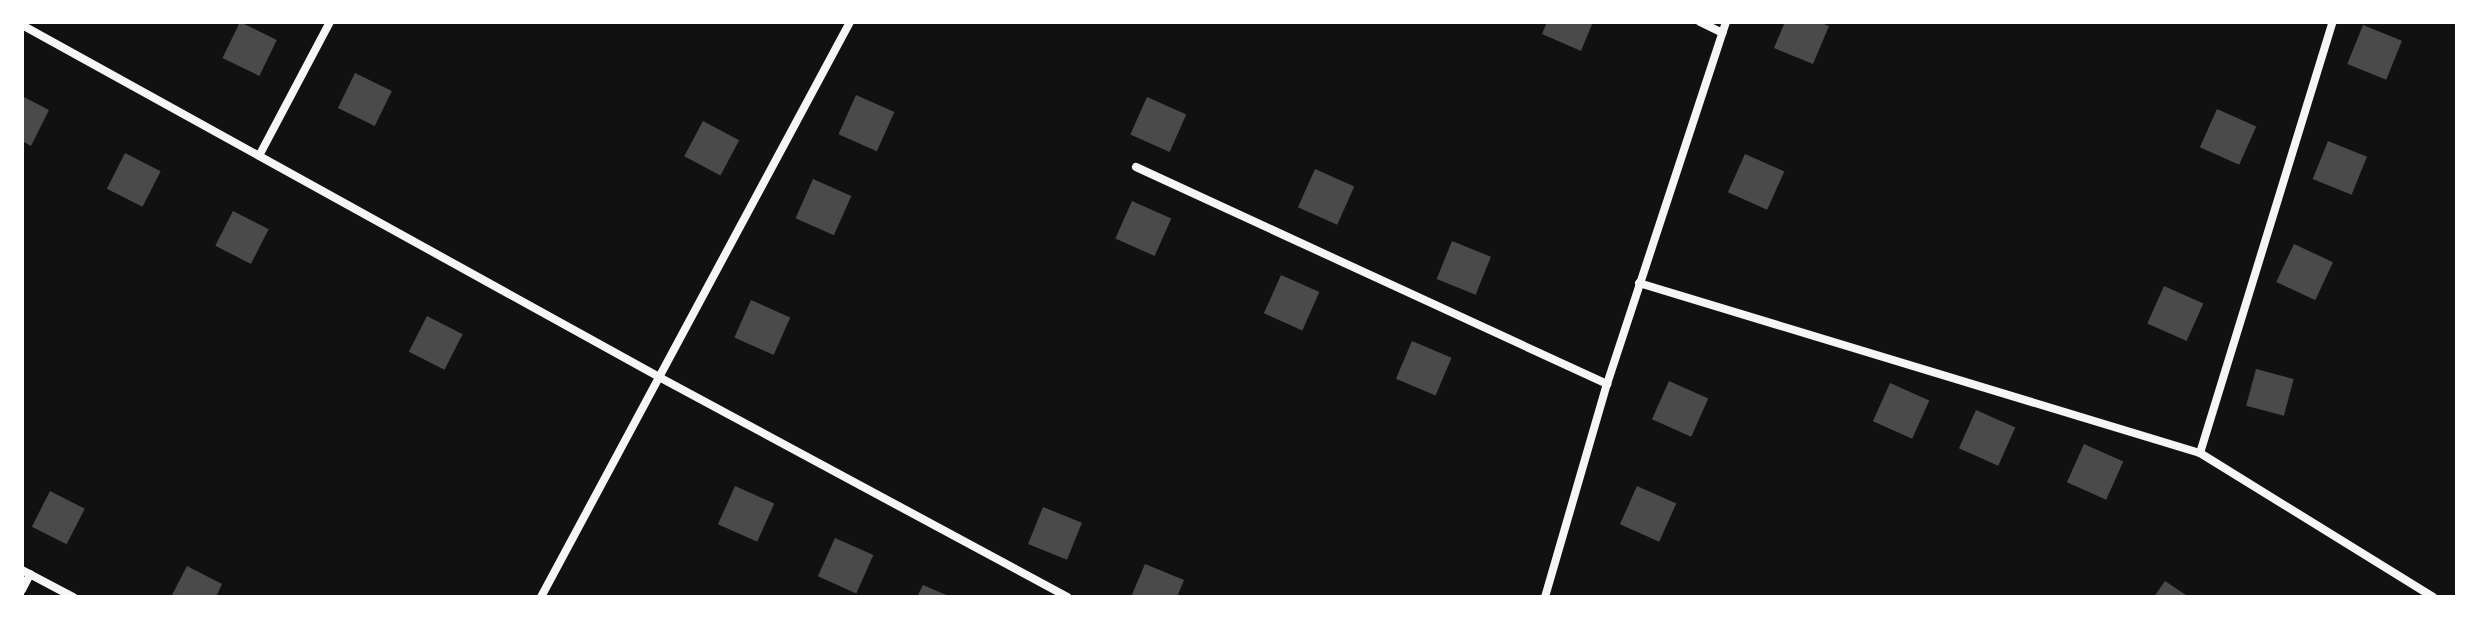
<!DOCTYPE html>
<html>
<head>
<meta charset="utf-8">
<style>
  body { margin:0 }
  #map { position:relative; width:2479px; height:619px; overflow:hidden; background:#111; font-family:Rubik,sans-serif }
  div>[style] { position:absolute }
  .building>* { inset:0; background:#4a4a4a; transform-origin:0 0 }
  .minor>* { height:8px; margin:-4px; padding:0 4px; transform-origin:4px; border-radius:4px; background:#f5f5f5 }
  span { translate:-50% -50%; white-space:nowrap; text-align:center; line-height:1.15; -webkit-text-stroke:8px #fff; paint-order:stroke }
  .frame { position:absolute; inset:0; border:24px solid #fff; pointer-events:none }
</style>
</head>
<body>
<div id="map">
  <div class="building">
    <div style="left:240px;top:22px;width:41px;height:40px;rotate:26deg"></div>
    <div style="clip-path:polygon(1547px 22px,1593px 22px,1581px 51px,1542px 34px)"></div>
    <div style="clip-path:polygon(1785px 22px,1819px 22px,1829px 26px,1813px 64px,1774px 48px)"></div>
    <div style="left:2363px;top:25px;width:42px;height:42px;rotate:22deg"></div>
    <div style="left:355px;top:73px;width:41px;height:39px;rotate:26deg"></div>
    <div style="left:856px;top:95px;width:42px;height:43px;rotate:24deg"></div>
    <div style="clip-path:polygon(22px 96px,49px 110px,31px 146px,22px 141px)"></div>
    <div style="left:1147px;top:97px;width:43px;height:41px;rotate:24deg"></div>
    <div style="left:2217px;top:109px;width:43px;height:42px;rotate:24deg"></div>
    <div style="left:703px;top:121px;width:41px;height:40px;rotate:28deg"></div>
    <div style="left:2328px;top:141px;width:42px;height:41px;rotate:22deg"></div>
    <div style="left:125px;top:153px;width:40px;height:40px;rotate:27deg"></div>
    <div style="left:1745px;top:154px;width:43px;height:42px;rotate:24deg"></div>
    <div style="left:1315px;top:169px;width:43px;height:42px;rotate:24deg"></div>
    <div style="left:813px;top:179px;width:42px;height:43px;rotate:24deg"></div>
    <div style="left:1132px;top:201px;width:43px;height:41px;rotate:24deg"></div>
    <div style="left:233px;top:211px;width:40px;height:39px;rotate:27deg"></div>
    <div style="left:1452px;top:241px;width:42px;height:41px;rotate:22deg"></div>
    <div style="left:2294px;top:244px;width:43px;height:42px;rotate:25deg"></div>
    <div style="left:1281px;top:275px;width:42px;height:42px;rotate:24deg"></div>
    <div style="left:2164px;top:286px;width:43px;height:41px;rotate:24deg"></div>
    <div style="left:751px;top:300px;width:43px;height:41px;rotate:24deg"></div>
    <div style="left:427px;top:316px;width:40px;height:40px;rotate:27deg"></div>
    <div style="left:1412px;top:341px;width:43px;height:41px;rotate:23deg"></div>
    <div style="left:2256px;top:369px;width:39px;height:38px;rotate:15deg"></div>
    <div style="left:1669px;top:381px;width:43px;height:42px;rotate:24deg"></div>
    <div style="left:1890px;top:383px;width:43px;height:42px;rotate:24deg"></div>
    <div style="left:1976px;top:410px;width:43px;height:42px;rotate:24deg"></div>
    <div style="left:2084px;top:444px;width:43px;height:42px;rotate:24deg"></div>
    <div style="left:735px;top:486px;width:43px;height:42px;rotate:24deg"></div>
    <div style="left:1637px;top:486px;width:43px;height:42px;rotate:24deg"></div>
    <div style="left:50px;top:491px;width:39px;height:40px;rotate:27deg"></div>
    <div style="left:1043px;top:507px;width:42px;height:40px;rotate:22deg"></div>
    <div style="left:835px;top:538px;width:42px;height:42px;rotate:24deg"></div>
    <div style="clip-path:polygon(1145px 564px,1184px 580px,1177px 597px,1131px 597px)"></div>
    <div style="clip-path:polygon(187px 566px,222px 584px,216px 597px,171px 597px)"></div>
    <div style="clip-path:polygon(2165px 581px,2189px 597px,2154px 597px)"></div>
    <div style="clip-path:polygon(923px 585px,951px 597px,917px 597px)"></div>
  </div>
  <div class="minor">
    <div style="left:1700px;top:22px;width:25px;rotate:26deg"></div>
    <div style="left:22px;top:25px;width:728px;rotate:28.92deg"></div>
    <div style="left:659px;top:377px;width:464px;rotate:28.3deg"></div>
    <div style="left:260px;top:154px;width:149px;rotate:-62.1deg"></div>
    <div style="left:1136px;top:167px;width:519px;rotate:24.74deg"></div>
    <div style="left:1639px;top:283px;width:586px;rotate:16.86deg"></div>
    <div style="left:2200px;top:453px;width:274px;rotate:31.7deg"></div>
    <div style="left:2200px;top:453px;width:451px;rotate:-72.9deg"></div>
    <div style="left:22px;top:570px;width:58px;rotate:27.9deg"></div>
    <div style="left:22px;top:590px;width:18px;rotate:-63deg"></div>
    <div style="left:541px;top:597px;width:653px;rotate:-61.75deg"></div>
    <div style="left:1545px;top:597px;width:222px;rotate:-73.8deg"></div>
    <div style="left:1607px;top:384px;width:381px;rotate:-71.8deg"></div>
  </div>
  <div class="frame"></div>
</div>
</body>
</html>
